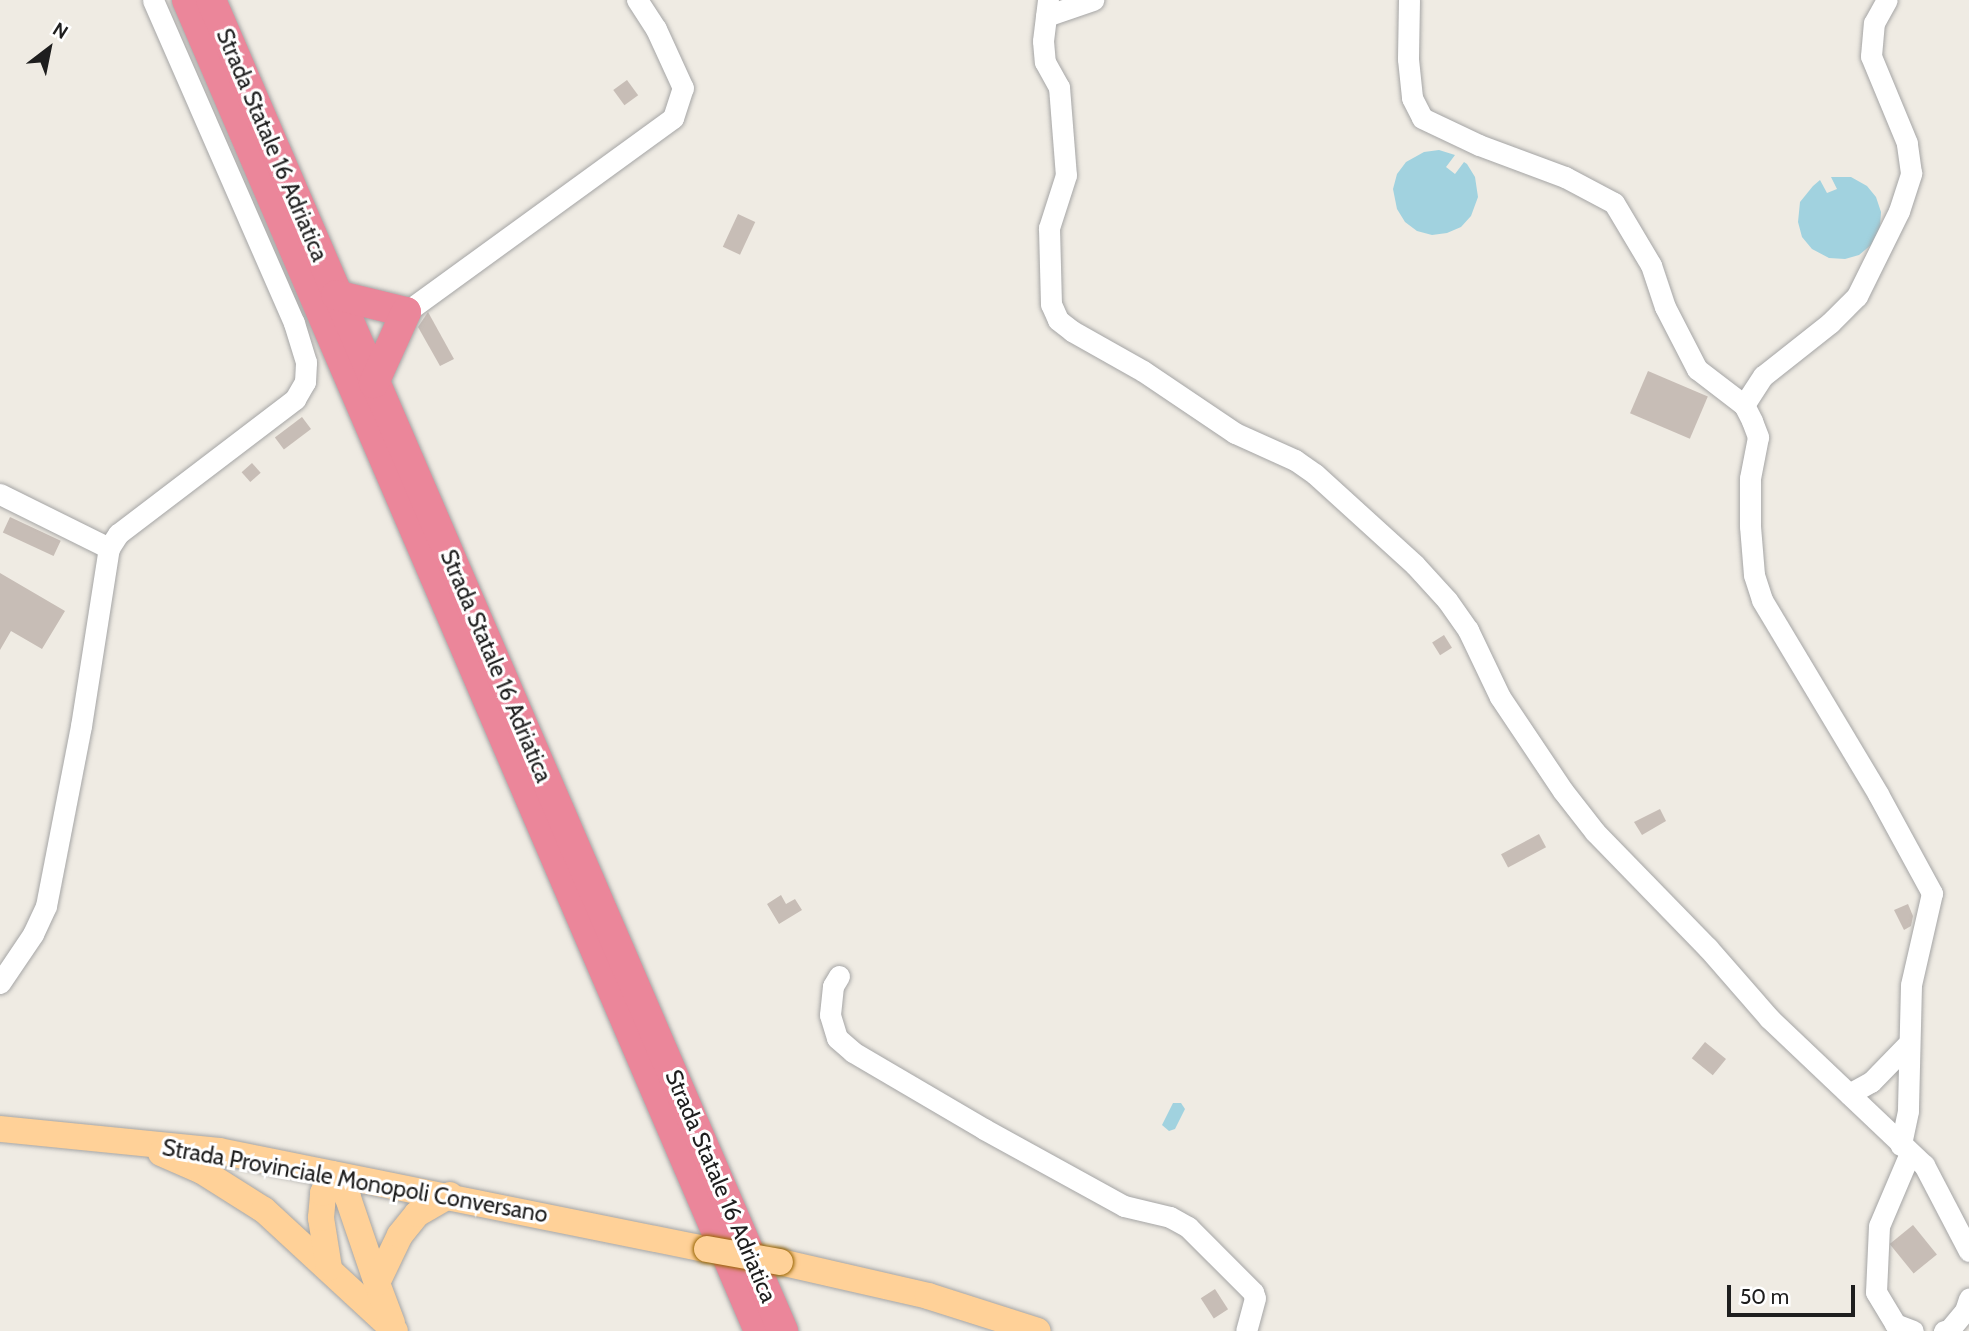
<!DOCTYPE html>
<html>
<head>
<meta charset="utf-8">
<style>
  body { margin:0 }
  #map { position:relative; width:1969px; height:1331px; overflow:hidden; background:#efebe3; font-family:Cabin,sans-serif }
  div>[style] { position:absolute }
  .water>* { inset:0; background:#a1d2df }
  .building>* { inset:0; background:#c7bdb6; transform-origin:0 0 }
  .roads { filter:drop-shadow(0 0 2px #a5a5a5) drop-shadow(0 0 2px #a5a5a5) }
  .minor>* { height:21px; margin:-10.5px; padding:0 10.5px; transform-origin:10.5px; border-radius:10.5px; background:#fff }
  .major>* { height:26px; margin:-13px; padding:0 13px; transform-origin:13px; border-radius:13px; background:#ffd198 }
  .highway>* { height:30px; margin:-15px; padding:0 15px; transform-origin:15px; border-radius:15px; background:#eb869a }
  .bridges { filter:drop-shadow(0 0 2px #976300) drop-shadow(0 0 2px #976300) }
  .major-bridge>* { height:26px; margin:-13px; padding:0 13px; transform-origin:13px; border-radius:13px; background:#ffd198 }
  span { translate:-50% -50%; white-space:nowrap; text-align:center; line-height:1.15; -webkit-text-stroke:6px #fff; paint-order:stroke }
  .street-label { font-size:23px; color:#1e1e1e }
  .north { position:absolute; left:14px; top:14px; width:70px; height:70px; -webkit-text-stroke:5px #fff; paint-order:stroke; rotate:32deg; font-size:19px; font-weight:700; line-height:28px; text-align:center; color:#1e1e1e }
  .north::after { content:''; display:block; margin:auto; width:24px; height:32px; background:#1e1e1e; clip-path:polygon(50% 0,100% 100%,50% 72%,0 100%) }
  .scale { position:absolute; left:1727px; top:1285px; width:128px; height:32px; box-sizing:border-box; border:4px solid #1e1e1e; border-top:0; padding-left:9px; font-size:21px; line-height:24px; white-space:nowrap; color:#1e1e1e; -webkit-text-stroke:5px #fff; paint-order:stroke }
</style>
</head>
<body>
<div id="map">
  <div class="water">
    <div style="clip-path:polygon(1439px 150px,1455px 155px,1446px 167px,1455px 174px,1464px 162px,1467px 164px,1475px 177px,1478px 197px,1471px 216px,1461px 227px,1447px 233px,1432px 235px,1417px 231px,1405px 222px,1397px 209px,1393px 189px,1397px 174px,1406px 162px,1424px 152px)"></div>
    <div style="clip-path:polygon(1831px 177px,1851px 177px,1867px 186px,1876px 197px,1881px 212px,1880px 227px,1871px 245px,1859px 255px,1845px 259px,1829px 258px,1812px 249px,1802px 237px,1798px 222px,1800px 202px,1813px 186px,1820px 180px,1827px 193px,1837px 189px)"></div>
    <div style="clip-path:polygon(1173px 1103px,1181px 1103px,1185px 1109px,1175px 1129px,1169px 1131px,1162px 1125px)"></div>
  </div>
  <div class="building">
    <div style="left:627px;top:80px;width:19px;height:17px;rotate:54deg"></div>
    <div style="left:738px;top:214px;width:19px;height:36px;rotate:25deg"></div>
    <div style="clip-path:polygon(428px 312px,454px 359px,440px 366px,418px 327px)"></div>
    <div style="left:1648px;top:371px;width:65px;height:46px;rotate:23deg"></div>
    <div style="left:302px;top:417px;width:15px;height:34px;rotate:53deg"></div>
    <div style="left:252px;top:463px;width:13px;height:14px;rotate:48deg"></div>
    <div style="left:10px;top:517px;width:56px;height:17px;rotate:25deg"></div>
    <div style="clip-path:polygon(0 573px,65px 611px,42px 649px,11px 631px,0 650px)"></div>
    <div style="left:1444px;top:635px;width:15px;height:14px;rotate:58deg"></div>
    <div style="clip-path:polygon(1660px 809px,1666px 821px,1642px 835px,1634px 822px)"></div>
    <div style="left:1539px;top:834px;width:15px;height:43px;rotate:62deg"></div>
    <div style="clip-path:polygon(781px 895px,786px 904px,795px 899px,802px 910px,779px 924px,767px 904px)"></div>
    <div style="clip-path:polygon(1908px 904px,1913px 916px,1911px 926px,1904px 930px,1894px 910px)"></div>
    <div style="left:1705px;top:1042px;width:27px;height:21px;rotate:39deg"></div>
    <div style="left:1913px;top:1225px;width:38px;height:30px;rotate:51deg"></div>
    <div style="left:1215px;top:1289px;width:24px;height:17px;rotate:57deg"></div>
  </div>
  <div class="roads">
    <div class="minor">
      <div style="left:1048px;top:0;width:41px;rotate:97deg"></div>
      <div style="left:1043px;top:41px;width:21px;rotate:85deg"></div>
      <div style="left:1045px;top:62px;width:29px;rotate:61deg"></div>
      <div style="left:1059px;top:87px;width:88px;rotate:85.5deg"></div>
      <div style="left:1066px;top:175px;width:56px;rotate:107.8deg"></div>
      <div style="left:1049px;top:228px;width:76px;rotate:88.5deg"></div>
      <div style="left:1051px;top:304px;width:17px;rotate:66deg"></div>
      <div style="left:1058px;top:320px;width:18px;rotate:38deg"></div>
      <div style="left:1072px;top:331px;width:81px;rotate:29.4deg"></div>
      <div style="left:1143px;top:371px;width:111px;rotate:34deg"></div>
      <div style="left:1235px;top:433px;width:66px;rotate:24.2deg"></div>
      <div style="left:1295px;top:460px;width:24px;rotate:35deg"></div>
      <div style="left:1315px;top:474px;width:135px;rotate:42.3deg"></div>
      <div style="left:1415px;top:565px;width:47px;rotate:47.6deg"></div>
      <div style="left:1447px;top:600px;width:37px;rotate:55deg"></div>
      <div style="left:1468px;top:630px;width:74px;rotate:64.5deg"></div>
      <div style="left:1500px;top:697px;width:113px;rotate:56.2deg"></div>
      <div style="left:1563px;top:791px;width:52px;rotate:52deg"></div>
      <div style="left:1595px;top:832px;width:162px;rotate:45.8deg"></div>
      <div style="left:1708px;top:948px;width:93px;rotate:48.9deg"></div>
      <div style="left:1769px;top:1018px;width:214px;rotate:43.5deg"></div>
      <div style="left:1924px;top:1165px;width:97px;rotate:62.4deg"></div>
      <div style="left:1409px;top:0;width:59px;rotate:91deg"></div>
      <div style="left:1408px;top:59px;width:39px;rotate:84deg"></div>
      <div style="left:1412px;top:98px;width:22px;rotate:63deg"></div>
      <div style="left:1422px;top:118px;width:63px;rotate:25.3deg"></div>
      <div style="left:1479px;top:145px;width:92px;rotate:20.4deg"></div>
      <div style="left:1565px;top:177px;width:55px;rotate:28deg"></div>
      <div style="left:1614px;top:203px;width:72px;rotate:59.2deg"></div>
      <div style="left:1651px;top:265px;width:44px;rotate:71.6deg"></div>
      <div style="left:1665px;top:307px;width:70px;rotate:62.7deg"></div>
      <div style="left:1697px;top:369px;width:59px;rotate:37.5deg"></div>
      <div style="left:1744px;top:405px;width:18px;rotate:63deg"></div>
      <div style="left:1752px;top:421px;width:17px;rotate:69deg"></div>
      <div style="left:1758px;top:437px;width:42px;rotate:101deg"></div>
      <div style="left:1750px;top:478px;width:48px;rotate:90deg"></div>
      <div style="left:1750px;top:526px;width:49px;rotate:85.3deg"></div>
      <div style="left:1754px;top:575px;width:26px;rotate:72deg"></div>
      <div style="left:1762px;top:600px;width:226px;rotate:59.1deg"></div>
      <div style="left:1878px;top:794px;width:113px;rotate:61.4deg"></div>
      <div style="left:1932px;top:893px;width:94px;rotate:102.9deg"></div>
      <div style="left:1911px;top:985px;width:126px;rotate:91.4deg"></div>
      <div style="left:1908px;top:1111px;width:35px;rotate:102deg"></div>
      <div style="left:1046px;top:16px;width:50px;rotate:-18.8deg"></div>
      <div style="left:406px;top:312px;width:330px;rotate:-36deg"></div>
      <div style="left:673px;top:118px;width:32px;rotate:-72deg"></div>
      <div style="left:683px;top:88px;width:65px;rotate:-114.6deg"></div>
      <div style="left:656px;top:29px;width:35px;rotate:-123deg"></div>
      <div style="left:1744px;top:405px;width:35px;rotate:-57deg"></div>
      <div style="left:1763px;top:376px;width:85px;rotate:-38.3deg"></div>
      <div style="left:1830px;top:323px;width:38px;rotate:-45deg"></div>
      <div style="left:1857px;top:296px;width:95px;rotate:-63.7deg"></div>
      <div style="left:1899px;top:211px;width:40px;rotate:-72deg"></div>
      <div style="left:1911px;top:173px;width:30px;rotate:-98deg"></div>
      <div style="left:1907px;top:143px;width:94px;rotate:-112.5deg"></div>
      <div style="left:1871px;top:56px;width:33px;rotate:-85deg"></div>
      <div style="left:1874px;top:23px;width:26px;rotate:-61deg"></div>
      <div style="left:0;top:494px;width:122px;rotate:26.4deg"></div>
      <div style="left:839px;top:976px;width:12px;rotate:121deg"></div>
      <div style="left:833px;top:986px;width:29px;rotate:96deg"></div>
      <div style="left:830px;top:1015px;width:24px;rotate:73deg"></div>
      <div style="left:837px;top:1038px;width:21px;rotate:41deg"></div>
      <div style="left:853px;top:1052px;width:152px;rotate:30.4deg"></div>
      <div style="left:984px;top:1129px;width:160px;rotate:28.8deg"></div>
      <div style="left:1124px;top:1206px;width:47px;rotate:13.4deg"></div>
      <div style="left:1170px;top:1217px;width:21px;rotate:29deg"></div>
      <div style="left:1188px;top:1227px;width:92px;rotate:45deg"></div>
      <div style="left:1253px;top:1292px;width:6px;rotate:72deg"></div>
      <div style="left:1255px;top:1298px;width:34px;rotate:105deg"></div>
      <div style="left:0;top:983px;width:59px;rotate:-56deg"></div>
      <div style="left:33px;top:934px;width:31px;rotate:-65deg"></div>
      <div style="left:46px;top:906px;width:183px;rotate:-79deg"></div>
      <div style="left:81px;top:726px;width:180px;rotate:-81.1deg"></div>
      <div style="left:109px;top:548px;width:17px;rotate:-57deg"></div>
      <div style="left:118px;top:534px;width:223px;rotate:-37.3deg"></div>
      <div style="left:295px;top:399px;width:20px;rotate:-60deg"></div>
      <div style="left:305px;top:382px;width:20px;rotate:-87deg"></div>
      <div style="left:306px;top:362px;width:41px;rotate:-107.1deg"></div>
      <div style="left:294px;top:323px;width:352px;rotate:-113.6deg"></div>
      <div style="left:1849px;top:1094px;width:25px;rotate:-29deg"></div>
      <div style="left:1871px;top:1082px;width:53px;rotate:-45.8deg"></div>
      <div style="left:1910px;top:1153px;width:79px;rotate:113deg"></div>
      <div style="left:1879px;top:1226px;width:66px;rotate:92.6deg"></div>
      <div style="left:1876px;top:1292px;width:37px;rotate:59deg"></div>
      <div style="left:1895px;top:1324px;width:19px;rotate:21deg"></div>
      <div style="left:1944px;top:1331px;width:5px;rotate:-11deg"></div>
      <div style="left:1949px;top:1330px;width:25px;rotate:-50deg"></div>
      <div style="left:1965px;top:1311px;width:13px;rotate:-72deg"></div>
    </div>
    <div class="major">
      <div style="left:0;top:1129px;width:220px;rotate:5.7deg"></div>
      <div style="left:219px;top:1151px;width:498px;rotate:11.4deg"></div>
      <div style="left:161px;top:1153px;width:45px;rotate:23.7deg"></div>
      <div style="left:202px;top:1171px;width:73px;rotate:32.2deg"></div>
      <div style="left:264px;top:1210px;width:178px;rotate:42.7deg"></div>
      <div style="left:332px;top:1174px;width:29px;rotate:56deg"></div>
      <div style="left:348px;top:1198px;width:90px;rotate:71.2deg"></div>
      <div style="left:780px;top:1262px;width:152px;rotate:12.9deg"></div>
      <div style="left:928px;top:1296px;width:115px;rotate:17.7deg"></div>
      <div style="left:329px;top:1268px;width:51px;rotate:-99.1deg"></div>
      <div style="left:321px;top:1218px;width:25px;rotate:-85deg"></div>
      <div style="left:323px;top:1193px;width:21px;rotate:-65deg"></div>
      <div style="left:392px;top:1323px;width:43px;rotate:-110.6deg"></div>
      <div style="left:377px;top:1283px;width:53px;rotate:-64.4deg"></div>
      <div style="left:400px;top:1235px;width:27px;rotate:-51deg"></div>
      <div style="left:417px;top:1214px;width:38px;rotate:-30deg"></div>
    </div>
    <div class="highway">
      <div style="left:187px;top:0;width:1449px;rotate:66.74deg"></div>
      <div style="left:211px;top:0;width:1449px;rotate:66.74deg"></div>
      <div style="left:336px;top:295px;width:72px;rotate:13.7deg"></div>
      <div style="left:406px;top:312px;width:78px;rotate:114.3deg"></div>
    </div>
  </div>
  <div class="bridges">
    <div class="major-bridge">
      <div style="left:707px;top:1249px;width:74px;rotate:10.1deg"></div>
    </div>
  </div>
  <div class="street-label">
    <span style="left:272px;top:145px;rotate:67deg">Strada Statale 16 Adriatica</span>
    <span style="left:496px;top:666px;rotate:67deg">Strada Statale 16 Adriatica</span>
    <span style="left:355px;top:1181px;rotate:10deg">Strada Provinciale Monopoli Conversano</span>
    <span style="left:721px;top:1186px;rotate:67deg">Strada Statale 16 Adriatica</span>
  </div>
  <div class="north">N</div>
  <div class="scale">50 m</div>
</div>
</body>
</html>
